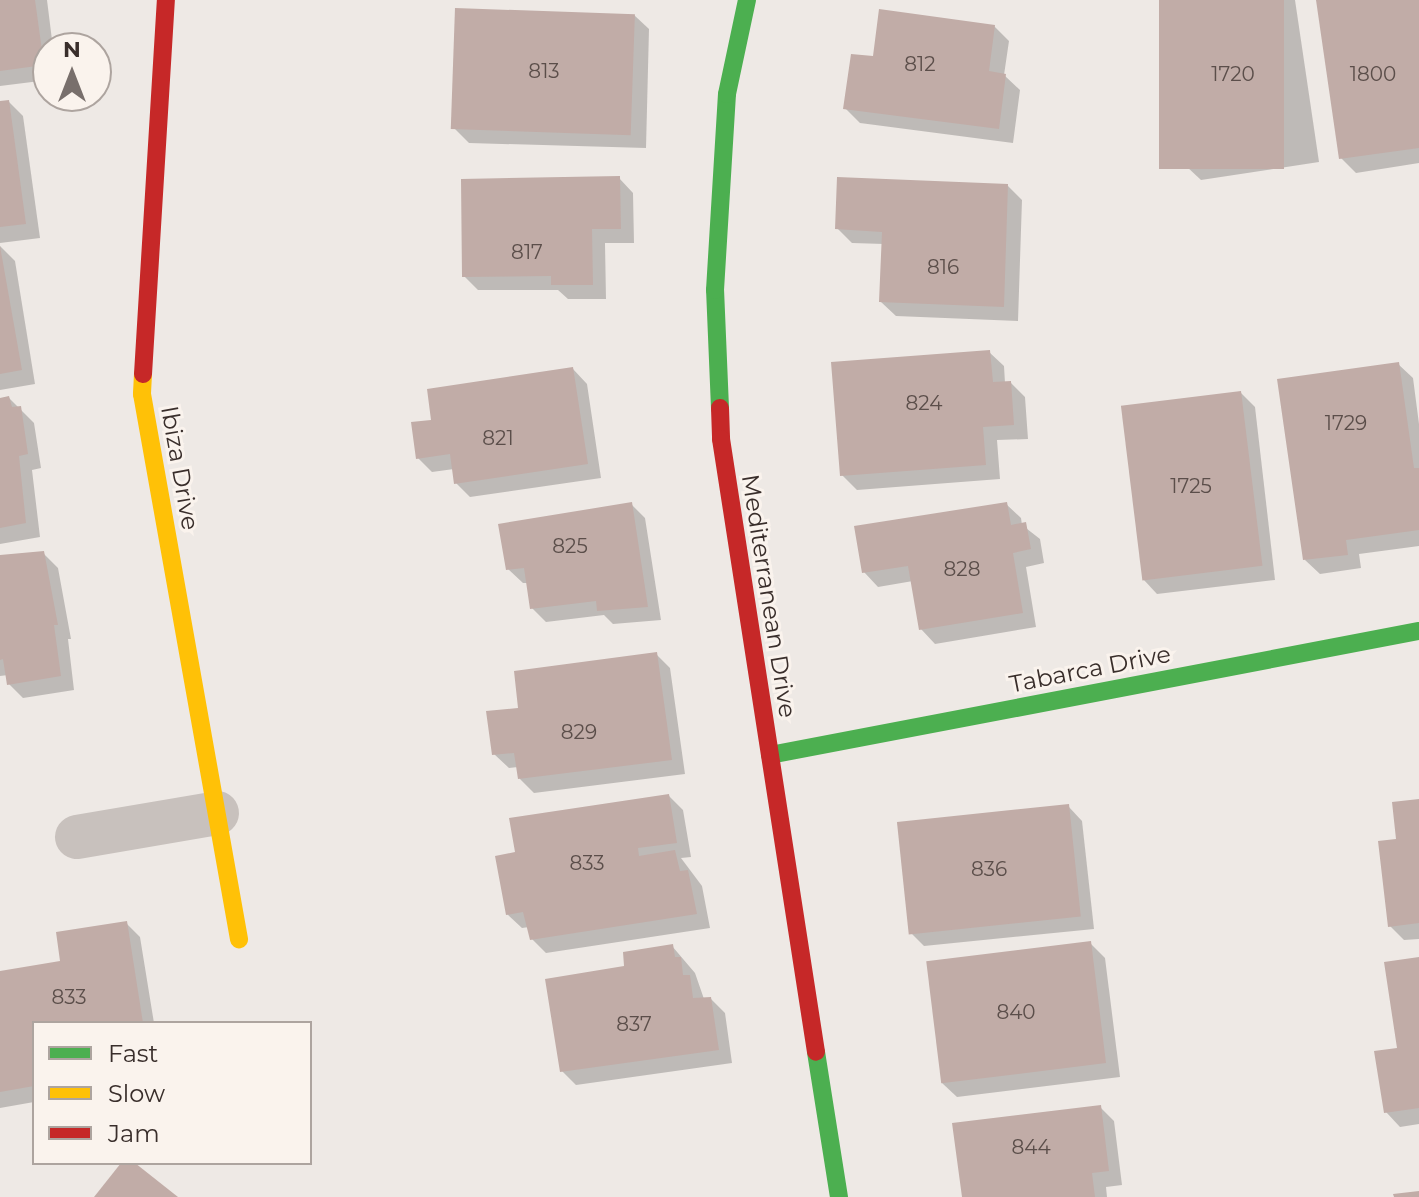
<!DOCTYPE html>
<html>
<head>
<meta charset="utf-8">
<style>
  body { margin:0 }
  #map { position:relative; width:1419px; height:1197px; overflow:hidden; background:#eee9e5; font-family:Montserrat,sans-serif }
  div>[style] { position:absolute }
  .shadow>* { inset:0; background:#0003 }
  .building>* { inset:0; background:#c1aca7; transform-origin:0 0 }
  .street>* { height:44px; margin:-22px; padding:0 22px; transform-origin:22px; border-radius:22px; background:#c8c1bd }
  .fast>* { height:18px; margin:-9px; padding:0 9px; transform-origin:9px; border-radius:9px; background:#4caf50 }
  .slow>* { height:18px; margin:-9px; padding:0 9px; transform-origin:9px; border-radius:9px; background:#ffc107 }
  .jam>* { height:18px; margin:-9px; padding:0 9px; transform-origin:9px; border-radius:9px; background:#c62828 }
  span { translate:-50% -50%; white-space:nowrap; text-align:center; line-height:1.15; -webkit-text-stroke:6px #faf3ed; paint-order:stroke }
  .number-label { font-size:20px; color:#5b4e4a }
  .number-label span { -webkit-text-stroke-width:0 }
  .street-label { font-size:24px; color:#392e2b }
  .legend { position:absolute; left:32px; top:1021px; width:280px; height:144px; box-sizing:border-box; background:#faf3ed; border:2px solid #ada49f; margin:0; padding:10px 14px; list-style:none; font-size:24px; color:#392e2b }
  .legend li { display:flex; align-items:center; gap:16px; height:40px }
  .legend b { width:40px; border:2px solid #ada49f }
  .north { position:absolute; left:32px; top:32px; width:80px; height:80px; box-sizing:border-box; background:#faf3ed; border:2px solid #ada49f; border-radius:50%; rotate:0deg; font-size:22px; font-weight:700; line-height:32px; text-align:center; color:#392e2b }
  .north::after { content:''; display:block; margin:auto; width:28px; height:36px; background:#786f6c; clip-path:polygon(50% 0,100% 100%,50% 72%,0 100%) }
</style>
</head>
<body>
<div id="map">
  <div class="shadow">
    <div style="clip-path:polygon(0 0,47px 0,53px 48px,48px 48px,48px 80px,0 86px)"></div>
    <div style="clip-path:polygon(1161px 0,1295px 0,1319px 162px,1201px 180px,1186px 166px)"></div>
    <div style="clip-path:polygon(1318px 0,1419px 0,1419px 163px,1356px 173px,1341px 158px)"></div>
    <div style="clip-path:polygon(634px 15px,649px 29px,646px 148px,469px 143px,455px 129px)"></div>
    <div style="clip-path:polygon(994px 26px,1009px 41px,1004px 75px,1020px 90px,1013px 143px,860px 123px,845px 108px,874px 58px)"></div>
    <div style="clip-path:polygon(9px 102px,23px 116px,40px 238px,0 243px,0 103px)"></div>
    <div style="clip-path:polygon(619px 178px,633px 193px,634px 243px,605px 243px,606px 299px,568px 299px,558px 290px,478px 290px,464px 276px)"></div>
    <div style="clip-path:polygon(1008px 186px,1022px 200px,1018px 321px,896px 316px,881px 302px,884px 244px,852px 243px,837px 228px)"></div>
    <div style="clip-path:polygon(0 246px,15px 261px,35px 384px,0 390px)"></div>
    <div style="clip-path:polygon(989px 352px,1004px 366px,1005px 383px,1011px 383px,1025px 397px,1028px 439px,997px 440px,1000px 479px,857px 490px,842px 475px)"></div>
    <div style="clip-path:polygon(1398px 364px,1413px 378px,1419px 424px,1419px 546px,1359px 554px,1361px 568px,1320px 574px,1305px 560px)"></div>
    <div style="clip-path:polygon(573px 369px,587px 384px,601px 478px,470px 497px,456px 483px,454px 469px,432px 472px,418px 458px,433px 422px)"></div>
    <div style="clip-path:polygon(1241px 393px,1255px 407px,1275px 580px,1157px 594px,1143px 579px)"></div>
    <div style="clip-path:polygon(9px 398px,34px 423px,41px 468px,32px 470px,40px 537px,0 544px,0 400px)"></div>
    <div style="clip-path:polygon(631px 504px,645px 518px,661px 620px,613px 624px,604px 615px,546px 622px,532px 608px,528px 583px,523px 583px,508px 569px)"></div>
    <div style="clip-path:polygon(1006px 504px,1021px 518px,1022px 525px,1040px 539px,1044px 563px,1026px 567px,1036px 627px,935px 644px,921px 629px,913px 581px,878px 587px,864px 572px)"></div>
    <div style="clip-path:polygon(43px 553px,58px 568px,71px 639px,68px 639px,74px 690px,23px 698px,9px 684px,8px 675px,0 676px,0 558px)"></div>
    <div style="clip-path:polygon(656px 654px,670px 668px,685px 774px,534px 793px,520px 779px,518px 767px,509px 768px,494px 754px)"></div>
    <div style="clip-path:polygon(669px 796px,683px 810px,691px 857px,681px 858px,702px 886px,710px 928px,546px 953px,532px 939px,529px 927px,522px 928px,507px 914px,517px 853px)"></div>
    <div style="clip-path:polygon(1419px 801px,1419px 939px,1404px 940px,1390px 926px,1398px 841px)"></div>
    <div style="clip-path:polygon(1068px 806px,1082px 821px,1094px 929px,924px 946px,910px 932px)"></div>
    <div style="clip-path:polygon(126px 923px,140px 937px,154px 1023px,34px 1023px,34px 1102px,0 1108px,0 973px,63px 963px)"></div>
    <div style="clip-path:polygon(1090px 943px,1105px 958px,1120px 1077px,957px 1097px,942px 1083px)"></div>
    <div style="clip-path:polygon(672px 946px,695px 973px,704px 999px,711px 999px,725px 1013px,732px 1063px,576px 1085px,562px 1071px,626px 968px)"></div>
    <div style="clip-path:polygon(1419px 959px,1419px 1124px,1400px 1127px,1386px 1112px)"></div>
    <div style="clip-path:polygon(1100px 1107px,1114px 1121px,1122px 1185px,1106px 1187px,1107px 1197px,964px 1197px)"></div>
  </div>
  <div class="building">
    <div style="clip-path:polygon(0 0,35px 0,44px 65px,0 71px)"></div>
    <div style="left:1159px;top:0;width:125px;height:169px"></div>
    <div style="clip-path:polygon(1316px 0,1419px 0,1419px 148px,1339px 159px)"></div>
    <div style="left:455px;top:8px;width:180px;height:121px;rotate:2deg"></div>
    <div style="clip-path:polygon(879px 9px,995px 25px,989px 71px,1006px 74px,999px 129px,843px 109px,851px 54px,873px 56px)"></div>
    <div style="clip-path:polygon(9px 100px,26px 224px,0 227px,0 101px)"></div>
    <div style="clip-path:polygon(620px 176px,621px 229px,592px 229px,593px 285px,551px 285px,551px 276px,462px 277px,461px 179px)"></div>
    <div style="clip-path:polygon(837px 177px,1008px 184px,1004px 307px,879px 302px,882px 232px,835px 229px)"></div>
    <div style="clip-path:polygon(0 246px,22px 370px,0 374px)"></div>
    <div style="clip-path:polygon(990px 350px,993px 382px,1011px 381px,1014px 425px,983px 427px,986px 465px,840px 476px,831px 362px)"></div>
    <div style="clip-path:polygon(1399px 362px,1414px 468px,1419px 468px,1419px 530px,1346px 540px,1348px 555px,1303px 560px,1277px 379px)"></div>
    <div style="clip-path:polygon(573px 367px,588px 464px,454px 484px,450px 454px,416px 459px,411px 422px,431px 420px,427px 389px)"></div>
    <div style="left:1241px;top:391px;width:176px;height:121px;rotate:83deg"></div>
    <div style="clip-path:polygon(9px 396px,12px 407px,21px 406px,28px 454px,19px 456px,26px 523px,0 528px,0 398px)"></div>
    <div style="clip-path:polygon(632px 502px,648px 607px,597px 611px,596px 601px,530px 609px,524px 568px,506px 570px,498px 524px)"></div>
    <div style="clip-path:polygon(1007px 502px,1011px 525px,1026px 522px,1031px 549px,1013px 553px,1023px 613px,919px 630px,908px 566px,862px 573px,854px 526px)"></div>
    <div style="clip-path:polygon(44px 551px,58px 625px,54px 625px,61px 676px,7px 685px,3px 659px,0 660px,0 555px)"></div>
    <div style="clip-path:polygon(657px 652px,672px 760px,518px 779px,514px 753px,492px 755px,486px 711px,518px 708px,514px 671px)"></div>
    <div style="clip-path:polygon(669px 794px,677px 843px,638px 848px,639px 856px,675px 850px,680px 871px,688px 870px,697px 914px,530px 940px,523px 912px,506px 915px,495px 856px,515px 852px,509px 818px)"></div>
    <div style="clip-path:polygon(1419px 799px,1419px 923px,1388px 927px,1378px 841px,1396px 839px,1392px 802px)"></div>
    <div style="left:1069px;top:804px;width:113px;height:173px;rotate:84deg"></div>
    <div style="clip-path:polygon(127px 921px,143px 1023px,34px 1023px,34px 1086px,0 1092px,0 971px,60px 961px,56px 932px)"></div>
    <div style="left:1091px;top:941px;width:123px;height:166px;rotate:83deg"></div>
    <div style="clip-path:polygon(673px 944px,675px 957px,681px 957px,683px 975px,690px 975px,693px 998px,711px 997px,719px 1050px,560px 1072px,545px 979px,624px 966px,623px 952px)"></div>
    <div style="clip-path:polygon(1419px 957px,1419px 1108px,1384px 1113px,1374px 1051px,1397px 1048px,1384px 962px)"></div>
    <div style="clip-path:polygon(1101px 1105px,1109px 1171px,1092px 1173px,1095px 1197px,962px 1197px,952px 1123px)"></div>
    <div style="clip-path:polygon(121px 1163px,135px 1163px,178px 1197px,94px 1197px)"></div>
    <div style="clip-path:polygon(1419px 1191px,1419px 1197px,1394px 1197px,1393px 1194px)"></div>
  </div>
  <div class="street">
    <div style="left:77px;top:837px;width:142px;rotate:-9.7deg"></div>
  </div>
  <div class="fast">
    <div style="left:720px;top:408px;width:118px;rotate:-92.4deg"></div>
    <div style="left:715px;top:290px;width:196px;rotate:-86.5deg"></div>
    <div style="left:727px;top:94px;width:96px;rotate:-78deg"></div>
    <div style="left:770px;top:755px;width:661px;rotate:-10.82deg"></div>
    <div style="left:816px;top:1052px;width:147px;rotate:81deg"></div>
  </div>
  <div class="slow">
    <div style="left:143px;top:374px;width:20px;rotate:93deg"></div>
    <div style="left:142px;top:394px;width:554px;rotate:79.91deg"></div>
  </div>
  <div class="jam">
    <div style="left:143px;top:374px;width:375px;rotate:-86.5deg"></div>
    <div style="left:720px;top:408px;width:31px;rotate:88deg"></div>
    <div style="left:721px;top:439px;width:620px;rotate:81.19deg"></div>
  </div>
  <div class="number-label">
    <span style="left:920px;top:64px">812</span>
    <span style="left:544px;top:71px">813</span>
    <span style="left:1233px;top:74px">1720</span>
    <span style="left:1373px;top:74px">1800</span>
    <span style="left:527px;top:252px">817</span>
    <span style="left:943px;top:267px">816</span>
    <span style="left:924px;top:403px">824</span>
    <span style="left:1346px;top:423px">1729</span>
    <span style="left:498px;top:438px">821</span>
    <span style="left:1191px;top:486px">1725</span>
    <span style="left:570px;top:546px">825</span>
    <span style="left:962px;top:569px">828</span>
    <span style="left:579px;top:732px">829</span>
    <span style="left:587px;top:863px">833</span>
    <span style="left:989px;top:869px">836</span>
    <span style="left:69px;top:997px">833</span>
    <span style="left:1016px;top:1012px">840</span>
    <span style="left:634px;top:1024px">837</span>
    <span style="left:1031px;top:1147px">844</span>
  </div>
  <div class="street-label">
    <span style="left:180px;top:468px;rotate:80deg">Ibiza Drive</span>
    <span style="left:769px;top:596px;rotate:81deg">Mediterranean Drive</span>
    <span style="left:1090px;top:669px;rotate:-11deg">Tabarca Drive</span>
  </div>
  <ul class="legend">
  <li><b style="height:10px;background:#4caf50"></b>Fast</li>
  <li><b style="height:10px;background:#ffc107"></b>Slow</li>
  <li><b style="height:10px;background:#c62828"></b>Jam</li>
  </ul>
  <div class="north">N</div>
</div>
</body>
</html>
